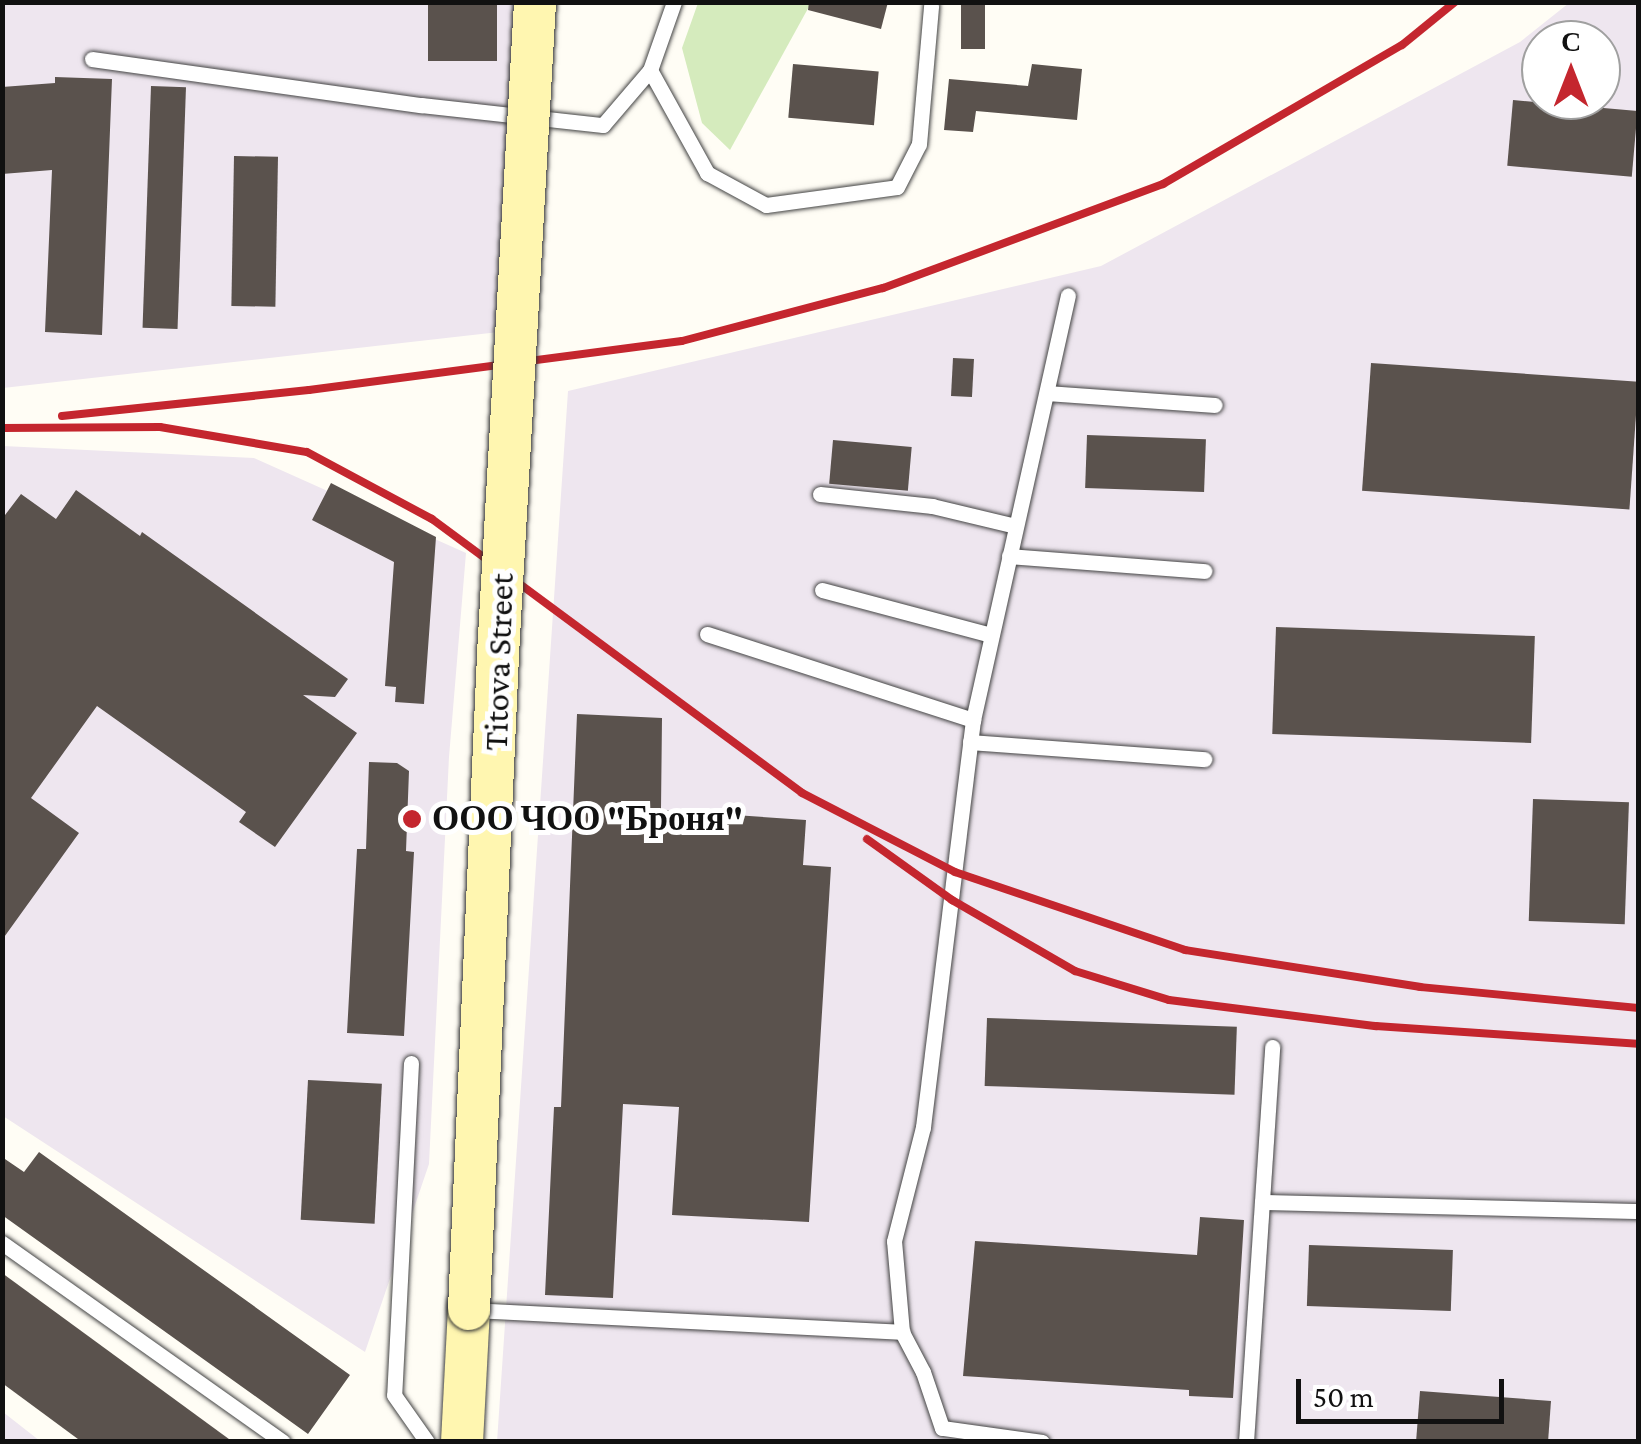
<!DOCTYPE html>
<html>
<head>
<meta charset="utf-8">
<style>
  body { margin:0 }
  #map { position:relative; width:1641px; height:1444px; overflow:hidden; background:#fffdf5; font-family:"Crimson Pro",serif }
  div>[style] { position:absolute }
  .industrial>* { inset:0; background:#eee6ef }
  .green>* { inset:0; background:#d5ebbd }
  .building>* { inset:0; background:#5a524d; transform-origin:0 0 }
  .roads { filter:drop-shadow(0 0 2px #444) drop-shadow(0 0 2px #444) }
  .lane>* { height:15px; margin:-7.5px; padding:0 7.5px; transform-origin:7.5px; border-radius:7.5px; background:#fff }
  .secondary>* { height:42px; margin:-21px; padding:0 21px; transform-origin:21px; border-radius:21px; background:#fff6b0 }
  .rail>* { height:8px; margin:-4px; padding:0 4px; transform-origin:4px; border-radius:4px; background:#c4262e }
  .bridges { filter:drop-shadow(0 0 2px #333) drop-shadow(0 0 2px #333) }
  .secondary-bridge>* { height:42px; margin:-21px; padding:0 21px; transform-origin:21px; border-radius:21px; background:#fff6b0 }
  .dots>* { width:28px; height:28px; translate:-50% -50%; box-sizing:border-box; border:5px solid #fff; border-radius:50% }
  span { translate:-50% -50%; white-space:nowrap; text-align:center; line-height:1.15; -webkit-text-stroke:10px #fff; paint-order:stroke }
  .street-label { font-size:35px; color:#111 }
  .poi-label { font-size:35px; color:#111; font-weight:700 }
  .left { translate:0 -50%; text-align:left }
  .frame { position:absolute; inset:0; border:5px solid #111; pointer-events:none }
  .north { position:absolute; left:1521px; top:20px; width:100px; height:100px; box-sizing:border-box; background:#fff; border:2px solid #a0a0a0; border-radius:50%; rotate:0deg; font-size:28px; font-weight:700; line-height:40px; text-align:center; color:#111 }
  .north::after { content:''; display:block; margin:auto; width:35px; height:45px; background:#c4262e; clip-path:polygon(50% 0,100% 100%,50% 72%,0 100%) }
  .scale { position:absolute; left:1296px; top:1379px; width:208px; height:45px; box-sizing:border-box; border:5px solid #111; border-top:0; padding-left:12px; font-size:30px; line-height:35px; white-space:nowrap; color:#111; -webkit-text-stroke:8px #fff; paint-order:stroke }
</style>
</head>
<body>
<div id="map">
  <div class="industrial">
    <div style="clip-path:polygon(2px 3px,519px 3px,499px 332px,3px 388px)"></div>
    <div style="clip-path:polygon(evenodd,1569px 3px,1638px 3px,1638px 1441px,497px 1442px,568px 391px,1101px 266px,1520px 42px,1569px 3px,1541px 40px,1601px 40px,1601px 100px,1541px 100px,1541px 40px)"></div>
    <div style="clip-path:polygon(3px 446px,254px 458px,466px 553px,449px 757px,429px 1164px,365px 1352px,3px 1116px)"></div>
    <div style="clip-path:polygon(3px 1412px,40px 1441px,41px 1441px,3px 1441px)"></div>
  </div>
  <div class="green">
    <div style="clip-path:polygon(698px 3px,811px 3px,730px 150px,702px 123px,682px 48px)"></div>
  </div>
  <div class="building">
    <div style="left:428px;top:2px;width:69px;height:59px"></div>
    <div style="clip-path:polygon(809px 2px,888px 2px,881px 29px,808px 10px)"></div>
    <div style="left:961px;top:2px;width:24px;height:47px"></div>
    <div style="left:793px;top:64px;width:86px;height:54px;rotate:5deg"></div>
    <div style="clip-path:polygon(1032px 64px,1082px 69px,1077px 120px,976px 111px,973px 132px,944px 130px,949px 79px,1028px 86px)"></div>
    <div style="clip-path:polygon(55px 77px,112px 79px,102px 335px,45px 332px,52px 170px,2px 174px,2px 87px,55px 83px)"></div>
    <div style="left:151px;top:86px;width:35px;height:242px;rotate:2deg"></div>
    <div style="left:1513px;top:100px;width:125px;height:66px;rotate:5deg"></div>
    <div style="left:234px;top:156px;width:44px;height:150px;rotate:1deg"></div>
    <div style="left:953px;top:358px;width:21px;height:38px;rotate:3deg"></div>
    <div style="left:1371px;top:363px;width:268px;height:128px;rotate:4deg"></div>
    <div style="left:1087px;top:435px;width:119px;height:53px;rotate:2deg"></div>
    <div style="left:833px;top:440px;width:79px;height:44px;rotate:5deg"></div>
    <div style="clip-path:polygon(331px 483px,436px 537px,424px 704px,395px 702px,396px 687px,385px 686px,394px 562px,312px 520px)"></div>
    <div style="clip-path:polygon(76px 490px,140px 536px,142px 532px,348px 679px,335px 697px,303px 695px,357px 733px,275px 847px,239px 822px,246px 812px,97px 706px,31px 798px,79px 833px,2px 940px,2px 519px,21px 494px,56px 519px)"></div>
    <div style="left:1276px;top:627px;width:259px;height:107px;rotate:2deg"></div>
    <div style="clip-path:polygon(577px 714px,662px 718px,661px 810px,806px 820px,803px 865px,831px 867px,809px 1222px,672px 1215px,679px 1107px,623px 1104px,613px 1298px,545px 1295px,554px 1107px,561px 1107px)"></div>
    <div style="clip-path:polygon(369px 762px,397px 763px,409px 771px,406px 851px,414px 852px,404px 1036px,347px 1033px,357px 849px,366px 849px)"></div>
    <div style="left:1533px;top:799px;width:96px;height:122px;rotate:2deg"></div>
    <div style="left:987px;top:1018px;width:250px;height:68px;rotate:2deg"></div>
    <div style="left:308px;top:1080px;width:74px;height:140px;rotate:3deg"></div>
    <div style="clip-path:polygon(39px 1152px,350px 1375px,308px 1434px,2px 1215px,2px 1157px,24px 1172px)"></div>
    <div style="clip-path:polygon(1200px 1217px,1244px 1220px,1233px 1398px,1189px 1396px,1189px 1390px,963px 1376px,975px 1241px,1197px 1255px)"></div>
    <div style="left:1309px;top:1245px;width:144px;height:61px;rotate:2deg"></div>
    <div style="clip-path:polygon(2px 1273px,233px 1442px,82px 1442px,2px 1383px)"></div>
    <div style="clip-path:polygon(1420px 1391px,1551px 1401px,1548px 1442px,1416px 1442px)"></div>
  </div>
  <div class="roads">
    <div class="lane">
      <div style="left:674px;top:2px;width:72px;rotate:109.4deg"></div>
      <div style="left:650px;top:70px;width:118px;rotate:61deg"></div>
      <div style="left:707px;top:173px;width:67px;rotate:28.5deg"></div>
      <div style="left:766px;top:205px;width:132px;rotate:-7.8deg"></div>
      <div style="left:897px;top:187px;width:48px;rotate:-62.9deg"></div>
      <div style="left:919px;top:144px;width:139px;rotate:-85deg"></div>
      <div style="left:92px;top:59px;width:332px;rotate:8deg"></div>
      <div style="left:421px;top:105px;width:183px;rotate:6.3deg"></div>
      <div style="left:603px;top:125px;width:72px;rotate:-49.5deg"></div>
      <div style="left:1047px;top:393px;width:168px;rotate:4.1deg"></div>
      <div style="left:820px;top:494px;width:113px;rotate:6.1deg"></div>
      <div style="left:932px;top:506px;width:86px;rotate:13.4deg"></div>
      <div style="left:1009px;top:556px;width:196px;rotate:4.4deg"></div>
      <div style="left:822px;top:590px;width:175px;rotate:14.9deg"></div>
      <div style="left:707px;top:634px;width:280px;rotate:17.9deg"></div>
      <div style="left:970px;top:742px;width:235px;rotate:4.2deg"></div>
      <div style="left:411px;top:1063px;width:332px;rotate:92.9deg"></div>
      <div style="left:394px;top:1395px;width:57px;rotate:54.9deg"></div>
      <div style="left:1262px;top:1202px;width:376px;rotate:1.4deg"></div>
      <div style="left:2px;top:1243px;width:344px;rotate:35.3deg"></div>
      <div style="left:472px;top:1310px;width:431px;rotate:2.9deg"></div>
      <div style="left:1042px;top:1442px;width:101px;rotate:-172deg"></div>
      <div style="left:942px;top:1428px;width:59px;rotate:-108.7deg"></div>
      <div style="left:923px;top:1372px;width:45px;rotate:-117.7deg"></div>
      <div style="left:902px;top:1332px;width:91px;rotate:-95deg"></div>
      <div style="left:894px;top:1241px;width:118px;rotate:-75.7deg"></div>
      <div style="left:923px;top:1127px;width:410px;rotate:-83deg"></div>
      <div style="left:973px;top:720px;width:435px;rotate:-77.4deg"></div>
      <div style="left:1246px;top:1442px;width:396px;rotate:-86.2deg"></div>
    </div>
    <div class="secondary">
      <div style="left:462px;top:1442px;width:133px;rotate:-87deg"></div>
    </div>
  </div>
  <div class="rail">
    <div style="left:62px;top:416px;width:248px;rotate:-6deg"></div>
    <div style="left:309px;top:390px;width:376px;rotate:-7.5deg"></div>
    <div style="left:682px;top:341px;width:208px;rotate:-14.8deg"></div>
    <div style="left:883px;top:288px;width:299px;rotate:-20.4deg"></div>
    <div style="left:1163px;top:184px;width:276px;rotate:-30.2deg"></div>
    <div style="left:1402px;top:45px;width:68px;rotate:-39.1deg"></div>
    <div style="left:2px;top:428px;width:158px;rotate:-0.4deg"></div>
    <div style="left:160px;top:427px;width:149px;rotate:9.7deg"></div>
    <div style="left:307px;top:452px;width:142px;rotate:28.2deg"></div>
    <div style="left:432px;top:519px;width:460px;rotate:36.5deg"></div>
    <div style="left:802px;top:793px;width:172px;rotate:27.3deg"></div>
    <div style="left:955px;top:872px;width:243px;rotate:18.7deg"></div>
    <div style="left:1185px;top:950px;width:238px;rotate:8.9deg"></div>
    <div style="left:1420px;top:987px;width:219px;rotate:5.5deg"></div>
    <div style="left:867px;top:839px;width:105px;rotate:35.7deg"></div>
    <div style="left:952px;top:900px;width:142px;rotate:30deg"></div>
    <div style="left:1075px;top:971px;width:98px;rotate:17.1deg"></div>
    <div style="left:1169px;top:1000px;width:209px;rotate:7.2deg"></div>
    <div style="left:1376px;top:1026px;width:263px;rotate:3.9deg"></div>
  </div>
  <div class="bridges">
    <div class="secondary-bridge">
      <div style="left:469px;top:1309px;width:656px;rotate:-87.46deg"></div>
      <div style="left:498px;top:654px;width:653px;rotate:-86.75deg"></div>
    </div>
  </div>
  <div class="dots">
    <div style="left:412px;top:819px;background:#c4262e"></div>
  </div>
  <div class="street-label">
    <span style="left:499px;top:662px;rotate:-88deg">Titova Street</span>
  </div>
  <div class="poi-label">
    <span class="left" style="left:432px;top:819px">ООО ЧОО "Броня"</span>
  </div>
  <div class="frame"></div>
  <div class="north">С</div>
  <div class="scale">50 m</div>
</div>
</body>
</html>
